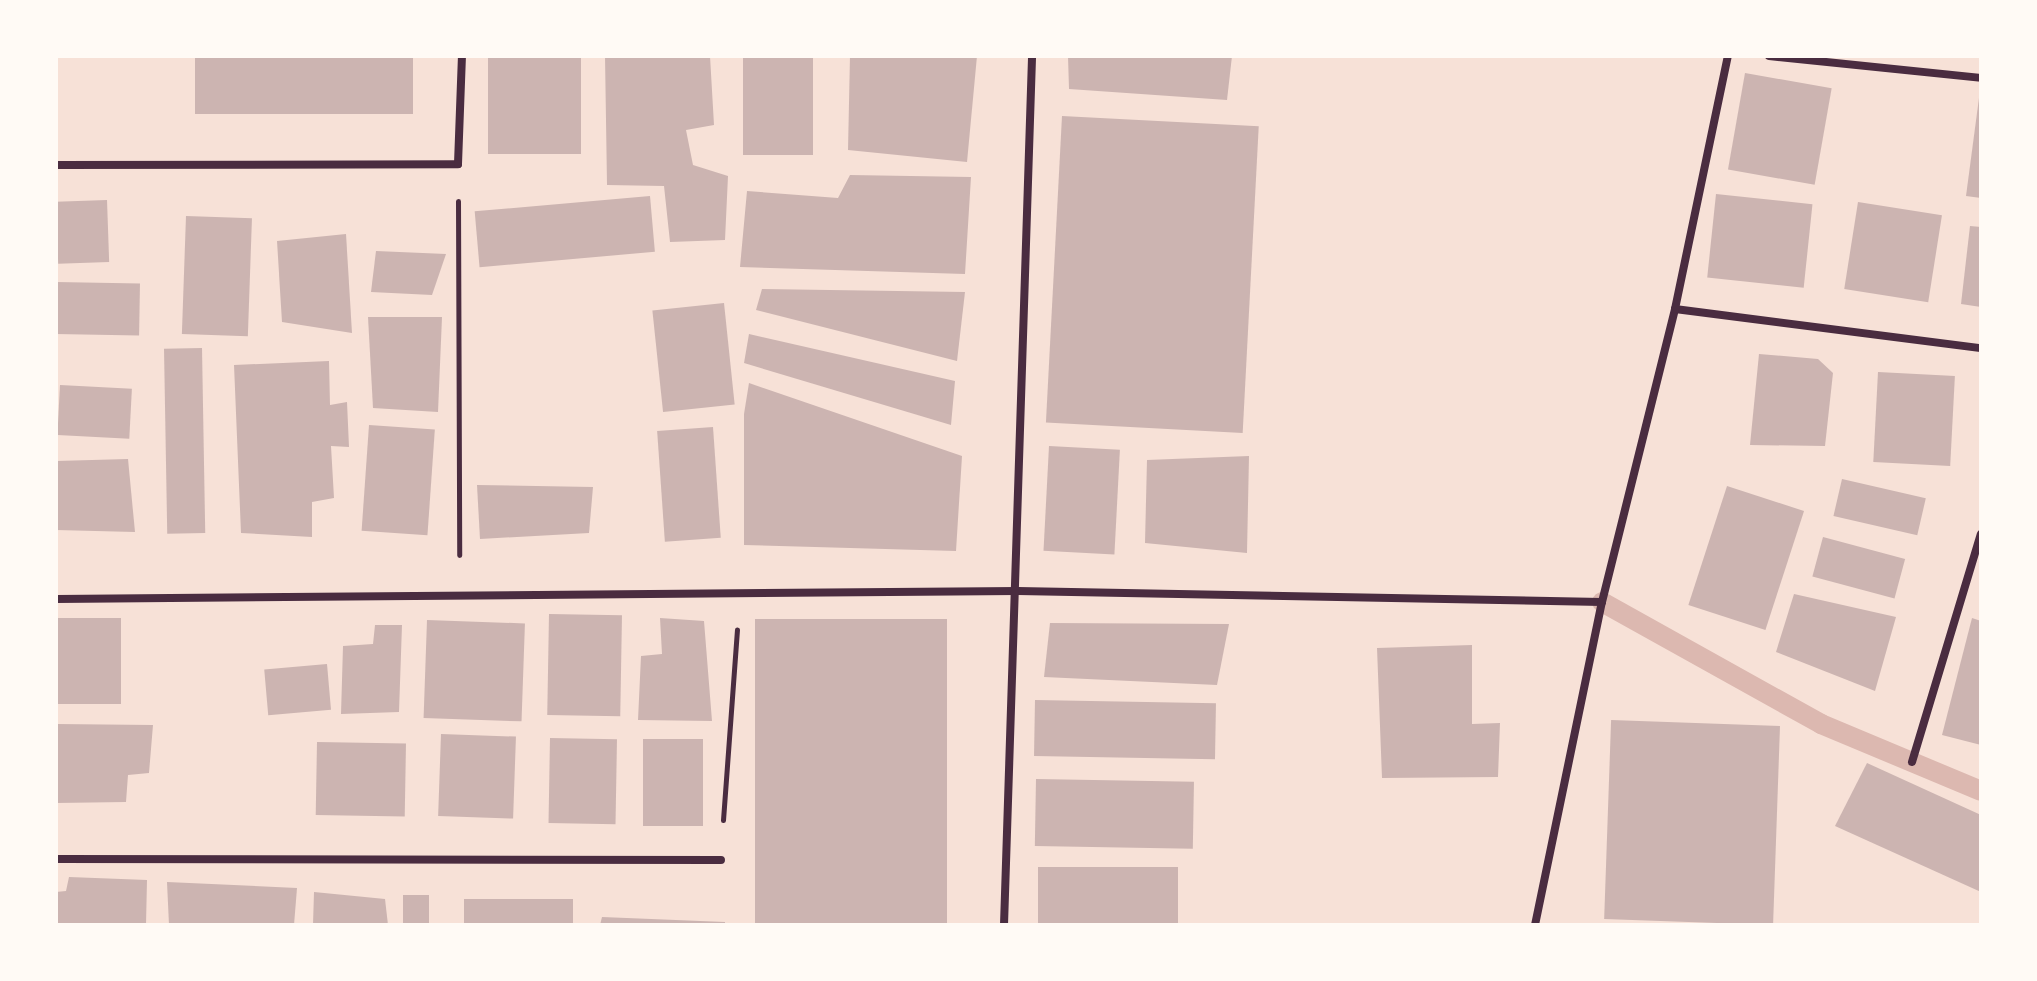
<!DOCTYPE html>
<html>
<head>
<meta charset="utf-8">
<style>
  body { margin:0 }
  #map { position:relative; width:2037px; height:981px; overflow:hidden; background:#f7e1d7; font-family:"IBM Plex Sans",sans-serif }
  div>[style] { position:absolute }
  .stream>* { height:20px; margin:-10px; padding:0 10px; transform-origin:10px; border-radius:10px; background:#dcb8b0 }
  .building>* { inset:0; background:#ccb4b1; transform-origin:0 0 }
  .path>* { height:5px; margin:-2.5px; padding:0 2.5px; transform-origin:2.5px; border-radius:2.5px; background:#4a2c40 }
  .minor>* { height:8px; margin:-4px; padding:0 4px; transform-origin:4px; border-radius:4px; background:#4a2c40 }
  span { translate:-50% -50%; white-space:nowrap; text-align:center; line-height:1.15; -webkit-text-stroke:8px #fffaf5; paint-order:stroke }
  .frame { position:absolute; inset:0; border:58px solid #fffaf5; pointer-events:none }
</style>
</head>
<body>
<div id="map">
  <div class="stream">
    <div style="left:1602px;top:602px;width:251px;rotate:29.1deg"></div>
    <div style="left:1821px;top:724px;width:173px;rotate:22.7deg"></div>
  </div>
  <div class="building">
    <div style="left:195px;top:56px;width:218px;height:58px"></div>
    <div style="left:488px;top:56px;width:93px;height:98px"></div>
    <div style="clip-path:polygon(605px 56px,710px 56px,714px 125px,686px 130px,693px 165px,728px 176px,725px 240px,670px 242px,664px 186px,607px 185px)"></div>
    <div style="left:743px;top:56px;width:70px;height:99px"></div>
    <div style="clip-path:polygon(850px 56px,977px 56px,967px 162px,848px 150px)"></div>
    <div style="clip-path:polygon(1068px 56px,1232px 56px,1227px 100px,1069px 89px)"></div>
    <div style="left:1745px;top:73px;width:88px;height:98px;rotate:10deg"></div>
    <div style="clip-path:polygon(1979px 98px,1981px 98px,1981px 198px,1966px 196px)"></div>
    <div style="left:1062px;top:116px;width:197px;height:307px;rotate:3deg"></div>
    <div style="clip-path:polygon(850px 175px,971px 177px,965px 274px,740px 267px,747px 191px,838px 198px)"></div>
    <div style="left:1716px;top:194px;width:97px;height:84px;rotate:6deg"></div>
    <div style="left:650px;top:196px;width:56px;height:176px;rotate:85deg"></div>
    <div style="left:107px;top:200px;width:62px;height:51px;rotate:88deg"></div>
    <div style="left:1858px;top:202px;width:85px;height:88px;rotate:9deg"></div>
    <div style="left:186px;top:216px;width:66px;height:118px;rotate:2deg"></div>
    <div style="clip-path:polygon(1970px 226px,1981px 227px,1981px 307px,1961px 304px)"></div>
    <div style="clip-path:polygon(346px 234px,352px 333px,282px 322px,277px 241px)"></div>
    <div style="clip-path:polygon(376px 251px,446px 254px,432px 295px,371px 292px)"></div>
    <div style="left:56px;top:282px;width:84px;height:52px;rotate:1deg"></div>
    <div style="clip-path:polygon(762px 289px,965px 292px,957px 361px,756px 310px)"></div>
    <div style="left:724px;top:303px;width:102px;height:72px;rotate:84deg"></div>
    <div style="clip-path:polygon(368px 317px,442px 317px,438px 412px,373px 408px)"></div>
    <div style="clip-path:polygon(749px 334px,955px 381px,951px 425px,744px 363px)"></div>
    <div style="left:202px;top:348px;width:185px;height:38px;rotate:89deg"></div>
    <div style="clip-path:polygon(1759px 354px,1818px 359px,1833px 373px,1825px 446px,1750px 445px)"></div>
    <div style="clip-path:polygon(329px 361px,330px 405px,347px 402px,349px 447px,331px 446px,334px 498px,312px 502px,312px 537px,241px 533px,234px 365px)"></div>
    <div style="left:1878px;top:372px;width:77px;height:90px;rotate:3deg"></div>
    <div style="clip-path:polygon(749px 383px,962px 456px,956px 551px,744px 545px,744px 414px)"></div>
    <div style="left:60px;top:385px;width:72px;height:50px;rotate:3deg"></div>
    <div style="left:369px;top:425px;width:66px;height:106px;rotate:4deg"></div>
    <div style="left:713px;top:427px;width:111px;height:56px;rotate:86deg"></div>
    <div style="left:1049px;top:446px;width:71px;height:105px;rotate:3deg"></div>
    <div style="clip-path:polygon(1249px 456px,1247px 553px,1145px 543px,1147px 460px)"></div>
    <div style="clip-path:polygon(128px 459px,135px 532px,56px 530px,56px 461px)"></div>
    <div style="left:1842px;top:479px;width:86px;height:38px;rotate:13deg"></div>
    <div style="clip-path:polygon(477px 485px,593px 487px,589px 533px,480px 539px)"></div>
    <div style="left:1727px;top:486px;width:81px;height:125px;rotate:18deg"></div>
    <div style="left:1823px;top:537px;width:85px;height:41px;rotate:15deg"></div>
    <div style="clip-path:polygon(1794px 594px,1896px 617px,1875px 691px,1776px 652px)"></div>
    <div style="left:549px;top:614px;width:73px;height:101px;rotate:1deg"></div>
    <div style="left:56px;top:618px;width:65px;height:86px"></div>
    <div style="clip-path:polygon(660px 618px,704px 621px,712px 721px,638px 720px,641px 656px,662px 654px)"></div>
    <div style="clip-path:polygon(1972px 618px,1981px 621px,1981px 745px,1942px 735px)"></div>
    <div style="left:755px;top:619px;width:192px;height:306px"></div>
    <div style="left:427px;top:620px;width:98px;height:98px;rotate:2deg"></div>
    <div style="clip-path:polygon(1050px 623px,1229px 624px,1217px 685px,1044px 677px)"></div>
    <div style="clip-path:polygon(375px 625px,402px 625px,399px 712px,341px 714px,343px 646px,373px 644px)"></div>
    <div style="clip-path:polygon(1472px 645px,1472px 724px,1500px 723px,1498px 777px,1382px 778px,1377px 648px)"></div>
    <div style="left:327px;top:664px;width:46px;height:63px;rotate:85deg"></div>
    <div style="left:1035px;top:700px;width:181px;height:56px;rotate:1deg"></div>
    <div style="clip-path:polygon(56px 724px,153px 725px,149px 773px,128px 775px,126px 802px,56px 803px)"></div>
    <div style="left:1780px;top:726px;width:199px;height:169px;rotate:92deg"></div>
    <div style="left:441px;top:734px;width:75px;height:82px;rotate:2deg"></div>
    <div style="left:550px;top:738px;width:67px;height:85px;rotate:1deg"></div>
    <div style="left:643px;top:739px;width:60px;height:87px"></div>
    <div style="left:317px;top:742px;width:89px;height:73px;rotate:1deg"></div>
    <div style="clip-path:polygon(1867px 763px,1981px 815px,1981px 892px,1835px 826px)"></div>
    <div style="left:1036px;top:779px;width:158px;height:67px;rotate:1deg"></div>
    <div style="left:1038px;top:867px;width:140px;height:58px"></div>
    <div style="clip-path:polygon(69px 877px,147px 880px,146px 925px,56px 925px,56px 892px,66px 891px)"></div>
    <div style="clip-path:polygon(167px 882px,297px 888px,294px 925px,169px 925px)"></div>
    <div style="clip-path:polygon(314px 892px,385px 899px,388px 925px,313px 925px)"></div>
    <div style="left:403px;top:895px;width:26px;height:30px"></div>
    <div style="left:464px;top:899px;width:109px;height:26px"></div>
    <div style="clip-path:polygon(602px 917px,725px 922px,725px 925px,600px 925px)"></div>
  </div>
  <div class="path">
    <div style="left:458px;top:201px;width:354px;rotate:89.8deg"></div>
    <div style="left:723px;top:820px;width:191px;rotate:-85.8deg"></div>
  </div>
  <div class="minor">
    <div style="left:1769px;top:56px;width:213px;rotate:5.9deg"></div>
    <div style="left:56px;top:165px;width:402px;rotate:-0.1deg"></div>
    <div style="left:458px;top:164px;width:108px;rotate:-87.9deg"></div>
    <div style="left:1675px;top:309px;width:308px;rotate:7.3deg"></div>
    <div style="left:56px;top:599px;width:962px;rotate:-0.48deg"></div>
    <div style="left:1018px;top:591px;width:584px;rotate:1.08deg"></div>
    <div style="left:1912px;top:762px;width:238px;rotate:-73.2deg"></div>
    <div style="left:56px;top:859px;width:665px;rotate:0.09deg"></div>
    <div style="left:1004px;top:925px;width:869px;rotate:-88.15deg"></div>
    <div style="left:1535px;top:925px;width:330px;rotate:-78.3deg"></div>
    <div style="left:1602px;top:602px;width:302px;rotate:-76deg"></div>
    <div style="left:1675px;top:309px;width:258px;rotate:-78.2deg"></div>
  </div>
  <div class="frame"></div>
</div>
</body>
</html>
